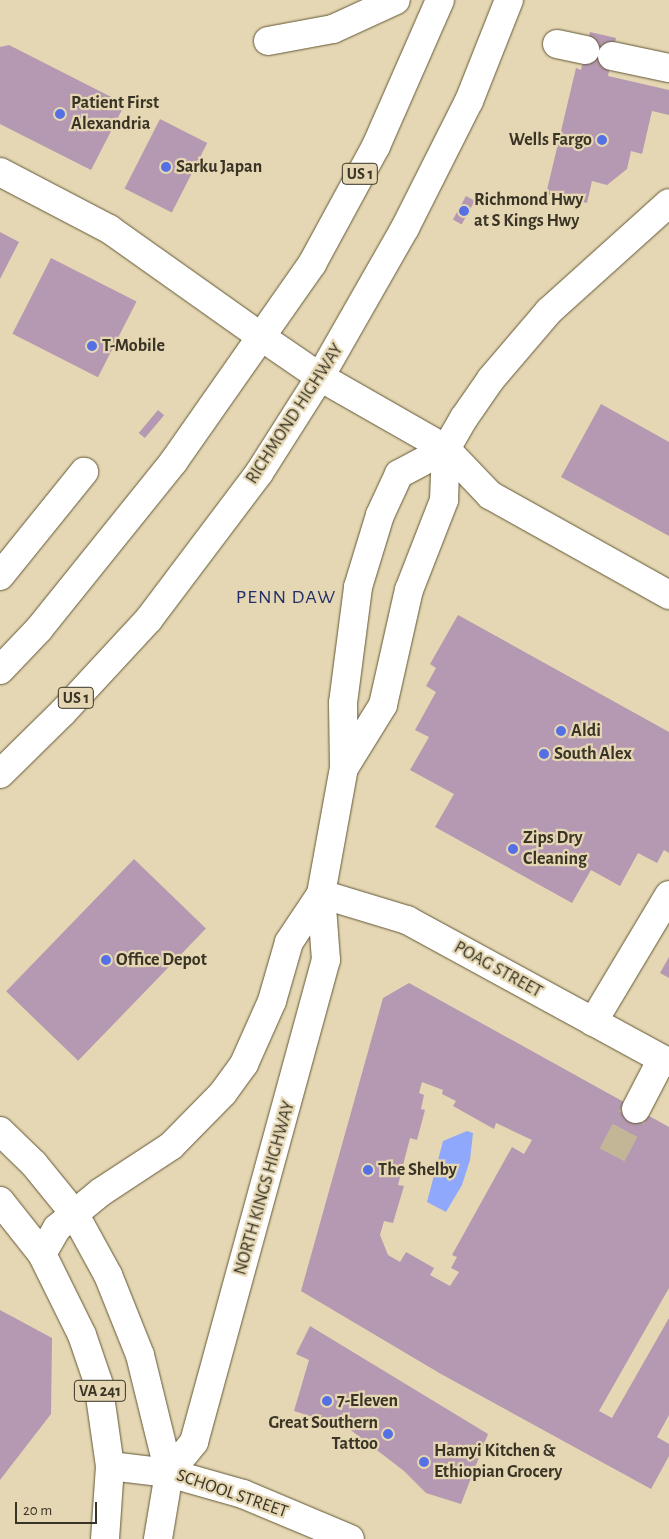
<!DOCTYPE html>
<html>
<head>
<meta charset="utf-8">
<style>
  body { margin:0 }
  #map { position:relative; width:669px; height:1539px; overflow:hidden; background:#e5d7b3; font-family:"Alegreya Sans",sans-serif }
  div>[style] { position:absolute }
  .water>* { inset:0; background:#8fa8fb }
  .building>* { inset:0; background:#b598b1; transform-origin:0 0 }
  .minor-tunnel>* { height:28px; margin-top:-14px; transform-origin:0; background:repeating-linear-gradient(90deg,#c3b697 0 28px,transparent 0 42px) }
  .roads { filter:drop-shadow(0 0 1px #625736) drop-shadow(0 0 1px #625736) }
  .minor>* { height:28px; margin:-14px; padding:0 14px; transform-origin:14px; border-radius:14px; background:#fff }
  .major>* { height:28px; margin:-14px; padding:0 14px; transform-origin:14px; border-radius:14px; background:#fff }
  .highway>* { height:28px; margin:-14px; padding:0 14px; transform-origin:14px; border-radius:14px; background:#fff }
  .dots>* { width:14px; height:14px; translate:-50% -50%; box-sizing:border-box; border:2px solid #e5d7b3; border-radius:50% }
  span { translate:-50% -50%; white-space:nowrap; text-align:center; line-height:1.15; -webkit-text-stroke:4.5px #e5d7b3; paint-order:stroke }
  .shield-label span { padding:1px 4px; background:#e5d7b3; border:1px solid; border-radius:4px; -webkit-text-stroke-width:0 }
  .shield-label { font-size:16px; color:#393425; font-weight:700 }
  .poi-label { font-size:18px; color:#393425; font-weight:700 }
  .left { translate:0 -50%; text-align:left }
  .right { translate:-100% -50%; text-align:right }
  .street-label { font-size:18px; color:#393425 }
  .quarter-label { font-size:20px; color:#233069; letter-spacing:1px }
  .scale { position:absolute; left:15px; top:1502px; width:82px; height:22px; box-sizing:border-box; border:2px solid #393425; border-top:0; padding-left:6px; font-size:15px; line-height:18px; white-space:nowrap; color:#393425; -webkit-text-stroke:4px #e5d7b3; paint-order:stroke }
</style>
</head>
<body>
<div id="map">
  <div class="water">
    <div style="clip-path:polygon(467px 1131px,473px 1133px,470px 1160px,462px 1185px,446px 1212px,427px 1202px,443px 1141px)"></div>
  </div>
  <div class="building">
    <div style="clip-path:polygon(590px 32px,616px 38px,608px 76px,669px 90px,669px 115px,652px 111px,642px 154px,631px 151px,627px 169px,607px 185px,592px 181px,587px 203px,546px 194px,576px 68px,581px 70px)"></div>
    <div style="clip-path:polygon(9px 45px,125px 104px,91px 170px,0 124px,0 47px)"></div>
    <div style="left:160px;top:119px;width:53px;height:78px;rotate:27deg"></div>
    <div style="left:466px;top:196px;width:10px;height:27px;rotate:29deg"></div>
    <div style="clip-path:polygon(0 232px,19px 242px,0 279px)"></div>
    <div style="left:51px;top:258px;width:96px;height:85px;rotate:27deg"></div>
    <div style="clip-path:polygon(601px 404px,669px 442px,669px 536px,561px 477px)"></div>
    <div style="left:158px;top:410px;width:8px;height:30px;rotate:40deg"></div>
    <div style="clip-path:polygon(458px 615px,669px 732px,669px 853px,664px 850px,657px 863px,638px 853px,620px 886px,591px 870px,572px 903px,435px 827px,454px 794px,410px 770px,429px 737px,415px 730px,436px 692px,426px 686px,436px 668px,430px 664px)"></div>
    <div style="left:134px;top:859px;width:100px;height:184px;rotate:44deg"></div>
    <div style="clip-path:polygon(669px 957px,669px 978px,660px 973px)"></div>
    <div style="clip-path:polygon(evenodd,409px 983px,669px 1127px,669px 1288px,599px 1411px,612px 1418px,669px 1318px,669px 1415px,657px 1437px,669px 1444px,669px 1456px,651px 1489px,441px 1374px,301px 1291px,383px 998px,409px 983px,422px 1082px,443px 1090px,442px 1094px,456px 1101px,453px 1106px,494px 1129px,496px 1123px,532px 1140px,524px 1154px,512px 1147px,452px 1255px,457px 1257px,451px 1268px,459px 1272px,450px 1286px,430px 1275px,434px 1268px,406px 1252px,400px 1262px,388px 1255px,380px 1235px,384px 1221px,393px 1223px,404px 1186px,398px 1185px,410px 1138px,417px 1140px,425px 1110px,421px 1109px,424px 1095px,419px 1093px,422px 1082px)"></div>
    <div style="clip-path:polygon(0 1310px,52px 1338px,51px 1414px,0 1480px)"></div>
    <div style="clip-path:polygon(310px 1326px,488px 1434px,461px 1504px,426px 1493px,404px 1471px,348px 1428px,294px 1411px,309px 1360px,296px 1354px)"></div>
  </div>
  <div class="minor-tunnel">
    <div style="left:612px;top:1155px;width:52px;rotate:-62.4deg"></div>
  </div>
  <div class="roads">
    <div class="minor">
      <div style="left:557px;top:44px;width:29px;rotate:12deg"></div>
      <div style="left:612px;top:56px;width:58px;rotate:11.9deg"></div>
      <div style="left:0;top:172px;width:123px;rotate:27.6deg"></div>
      <div style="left:109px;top:229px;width:189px;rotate:35.3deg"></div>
      <div style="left:446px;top:449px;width:64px;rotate:46.3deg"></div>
      <div style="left:490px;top:495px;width:205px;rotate:29.2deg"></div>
      <div style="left:0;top:576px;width:134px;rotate:-51.1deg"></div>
      <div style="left:321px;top:894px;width:90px;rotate:16.8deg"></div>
      <div style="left:407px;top:920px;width:298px;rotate:28.6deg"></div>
      <div style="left:593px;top:1022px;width:148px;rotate:-59.1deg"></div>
      <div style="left:636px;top:1109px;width:56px;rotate:-62.5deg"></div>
      <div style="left:110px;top:1466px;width:59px;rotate:6.8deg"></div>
      <div style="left:169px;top:1473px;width:77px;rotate:15.8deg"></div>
      <div style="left:243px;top:1494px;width:116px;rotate:22.8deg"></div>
    </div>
    <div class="major">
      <div style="left:263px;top:338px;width:69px;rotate:34.4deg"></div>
      <div style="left:320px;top:377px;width:145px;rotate:29.7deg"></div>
      <div style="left:344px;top:768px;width:74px;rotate:-58.2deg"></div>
      <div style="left:383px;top:705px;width:118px;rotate:-77.3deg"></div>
      <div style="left:409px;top:590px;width:97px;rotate:-68.7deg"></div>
      <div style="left:444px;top:500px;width:51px;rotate:-87.8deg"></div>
      <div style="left:446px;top:449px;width:36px;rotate:-60deg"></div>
      <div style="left:464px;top:418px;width:47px;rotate:-55.3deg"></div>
      <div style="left:491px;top:379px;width:89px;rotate:-49.5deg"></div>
      <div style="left:549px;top:311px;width:161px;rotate:-42deg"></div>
      <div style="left:0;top:1131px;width:47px;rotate:44.1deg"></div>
      <div style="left:34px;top:1164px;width:63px;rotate:50.8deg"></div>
      <div style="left:74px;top:1213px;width:71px;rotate:61.3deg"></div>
      <div style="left:108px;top:1275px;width:86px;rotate:68.2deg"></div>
      <div style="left:140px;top:1355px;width:122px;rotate:76.2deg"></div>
      <div style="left:169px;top:1473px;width:67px;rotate:99.5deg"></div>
      <div style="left:0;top:1201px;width:68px;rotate:51.6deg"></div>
      <div style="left:42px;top:1254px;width:90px;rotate:63.7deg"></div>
      <div style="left:82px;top:1335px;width:50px;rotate:71.2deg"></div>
      <div style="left:98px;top:1382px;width:85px;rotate:81.9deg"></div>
      <div style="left:110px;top:1466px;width:73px;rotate:93.9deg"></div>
      <div style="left:42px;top:1254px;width:30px;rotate:-60deg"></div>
      <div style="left:57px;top:1228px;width:57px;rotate:-39.3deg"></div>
      <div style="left:101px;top:1192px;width:84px;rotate:-33.3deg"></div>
      <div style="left:171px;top:1146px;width:74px;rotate:-45.5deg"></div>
      <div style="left:223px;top:1093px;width:36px;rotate:-54deg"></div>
      <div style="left:244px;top:1064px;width:69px;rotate:-66deg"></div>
      <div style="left:272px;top:1001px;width:61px;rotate:-73.9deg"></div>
      <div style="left:289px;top:942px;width:58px;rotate:-56.3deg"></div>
      <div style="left:169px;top:1473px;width:40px;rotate:-51deg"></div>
      <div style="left:194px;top:1442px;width:500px;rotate:-74.7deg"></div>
      <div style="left:326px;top:960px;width:66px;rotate:-94.3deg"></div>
      <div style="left:321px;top:894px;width:128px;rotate:-79.7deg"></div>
      <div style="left:344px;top:768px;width:65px;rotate:-90.9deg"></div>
      <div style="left:343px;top:703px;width:117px;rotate:-82.6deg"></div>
      <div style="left:358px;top:587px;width:75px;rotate:-73deg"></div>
      <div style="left:380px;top:515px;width:45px;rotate:-65.1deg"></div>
      <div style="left:399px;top:474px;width:53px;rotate:-28deg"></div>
    </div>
    <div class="highway">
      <div style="left:268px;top:41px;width:66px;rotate:-10.5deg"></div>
      <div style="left:333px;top:29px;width:69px;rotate:-24.7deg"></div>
      <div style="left:0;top:670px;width:57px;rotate:-46.4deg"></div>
      <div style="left:39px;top:629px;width:216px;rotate:-51.2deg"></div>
      <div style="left:174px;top:461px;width:241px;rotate:-55deg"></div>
      <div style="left:312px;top:264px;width:134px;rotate:-61.5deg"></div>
      <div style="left:376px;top:146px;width:159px;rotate:-66.3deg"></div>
      <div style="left:0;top:774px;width:88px;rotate:-44.5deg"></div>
      <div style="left:63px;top:712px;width:127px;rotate:-47.2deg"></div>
      <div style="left:149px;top:619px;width:183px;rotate:-53deg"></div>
      <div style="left:259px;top:473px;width:114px;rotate:-57.6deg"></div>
      <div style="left:320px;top:377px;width:172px;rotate:-60.3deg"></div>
      <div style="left:405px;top:228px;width:142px;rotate:-63.3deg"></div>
      <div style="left:469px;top:101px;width:109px;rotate:-68.4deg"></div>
    </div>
  </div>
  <div class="dots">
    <div style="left:60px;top:114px;background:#5570e5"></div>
    <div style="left:602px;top:140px;background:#5570e5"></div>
    <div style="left:166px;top:167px;background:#5570e5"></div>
    <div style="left:464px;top:211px;background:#5570e5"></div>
    <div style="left:92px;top:346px;background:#5570e5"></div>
    <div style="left:561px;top:731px;background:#5570e5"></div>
    <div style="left:544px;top:754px;background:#5570e5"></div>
    <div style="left:513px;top:849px;background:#5570e5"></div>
    <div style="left:106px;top:960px;background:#5570e5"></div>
    <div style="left:368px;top:1170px;background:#5570e5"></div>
    <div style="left:327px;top:1401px;background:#5570e5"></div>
    <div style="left:388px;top:1434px;background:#5570e5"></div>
    <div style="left:424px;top:1462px;background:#5570e5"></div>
  </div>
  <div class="shield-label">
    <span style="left:360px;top:174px">US 1</span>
    <span style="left:76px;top:698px">US 1</span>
    <span style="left:100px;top:1391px">VA 241</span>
  </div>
  <div class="poi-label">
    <span class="left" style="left:71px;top:114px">Patient First<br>Alexandria</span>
    <span class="right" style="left:592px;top:140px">Wells Fargo</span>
    <span class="left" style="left:176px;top:167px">Sarku Japan</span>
    <span class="left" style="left:474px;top:211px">Richmond Hwy<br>at S Kings Hwy</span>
    <span class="left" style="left:102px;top:346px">T-Mobile</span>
    <span class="left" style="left:571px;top:731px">Aldi</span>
    <span class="left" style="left:554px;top:754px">South Alex</span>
    <span class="left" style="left:523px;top:849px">Zips Dry<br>Cleaning</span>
    <span class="left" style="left:116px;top:960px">Office Depot</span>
    <span class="left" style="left:378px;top:1170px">The Shelby</span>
    <span class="left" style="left:337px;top:1401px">7-Eleven</span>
    <span class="right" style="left:378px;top:1434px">Great Southern<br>Tattoo</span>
    <span class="left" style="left:434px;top:1462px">Hamyi Kitchen &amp;<br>Ethiopian Grocery</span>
  </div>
  <div class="street-label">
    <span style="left:295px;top:414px;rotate:-57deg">RICHMOND HIGHWAY</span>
    <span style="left:498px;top:970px;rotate:29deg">POAG STREET</span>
    <span style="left:265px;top:1188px;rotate:-74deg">NORTH KINGS HIGHWAY</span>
    <span style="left:232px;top:1494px;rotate:19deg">SCHOOL STREET</span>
  </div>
  <div class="quarter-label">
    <span style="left:286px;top:597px">PENN DAW</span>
  </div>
  <div class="scale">20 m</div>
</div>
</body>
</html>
